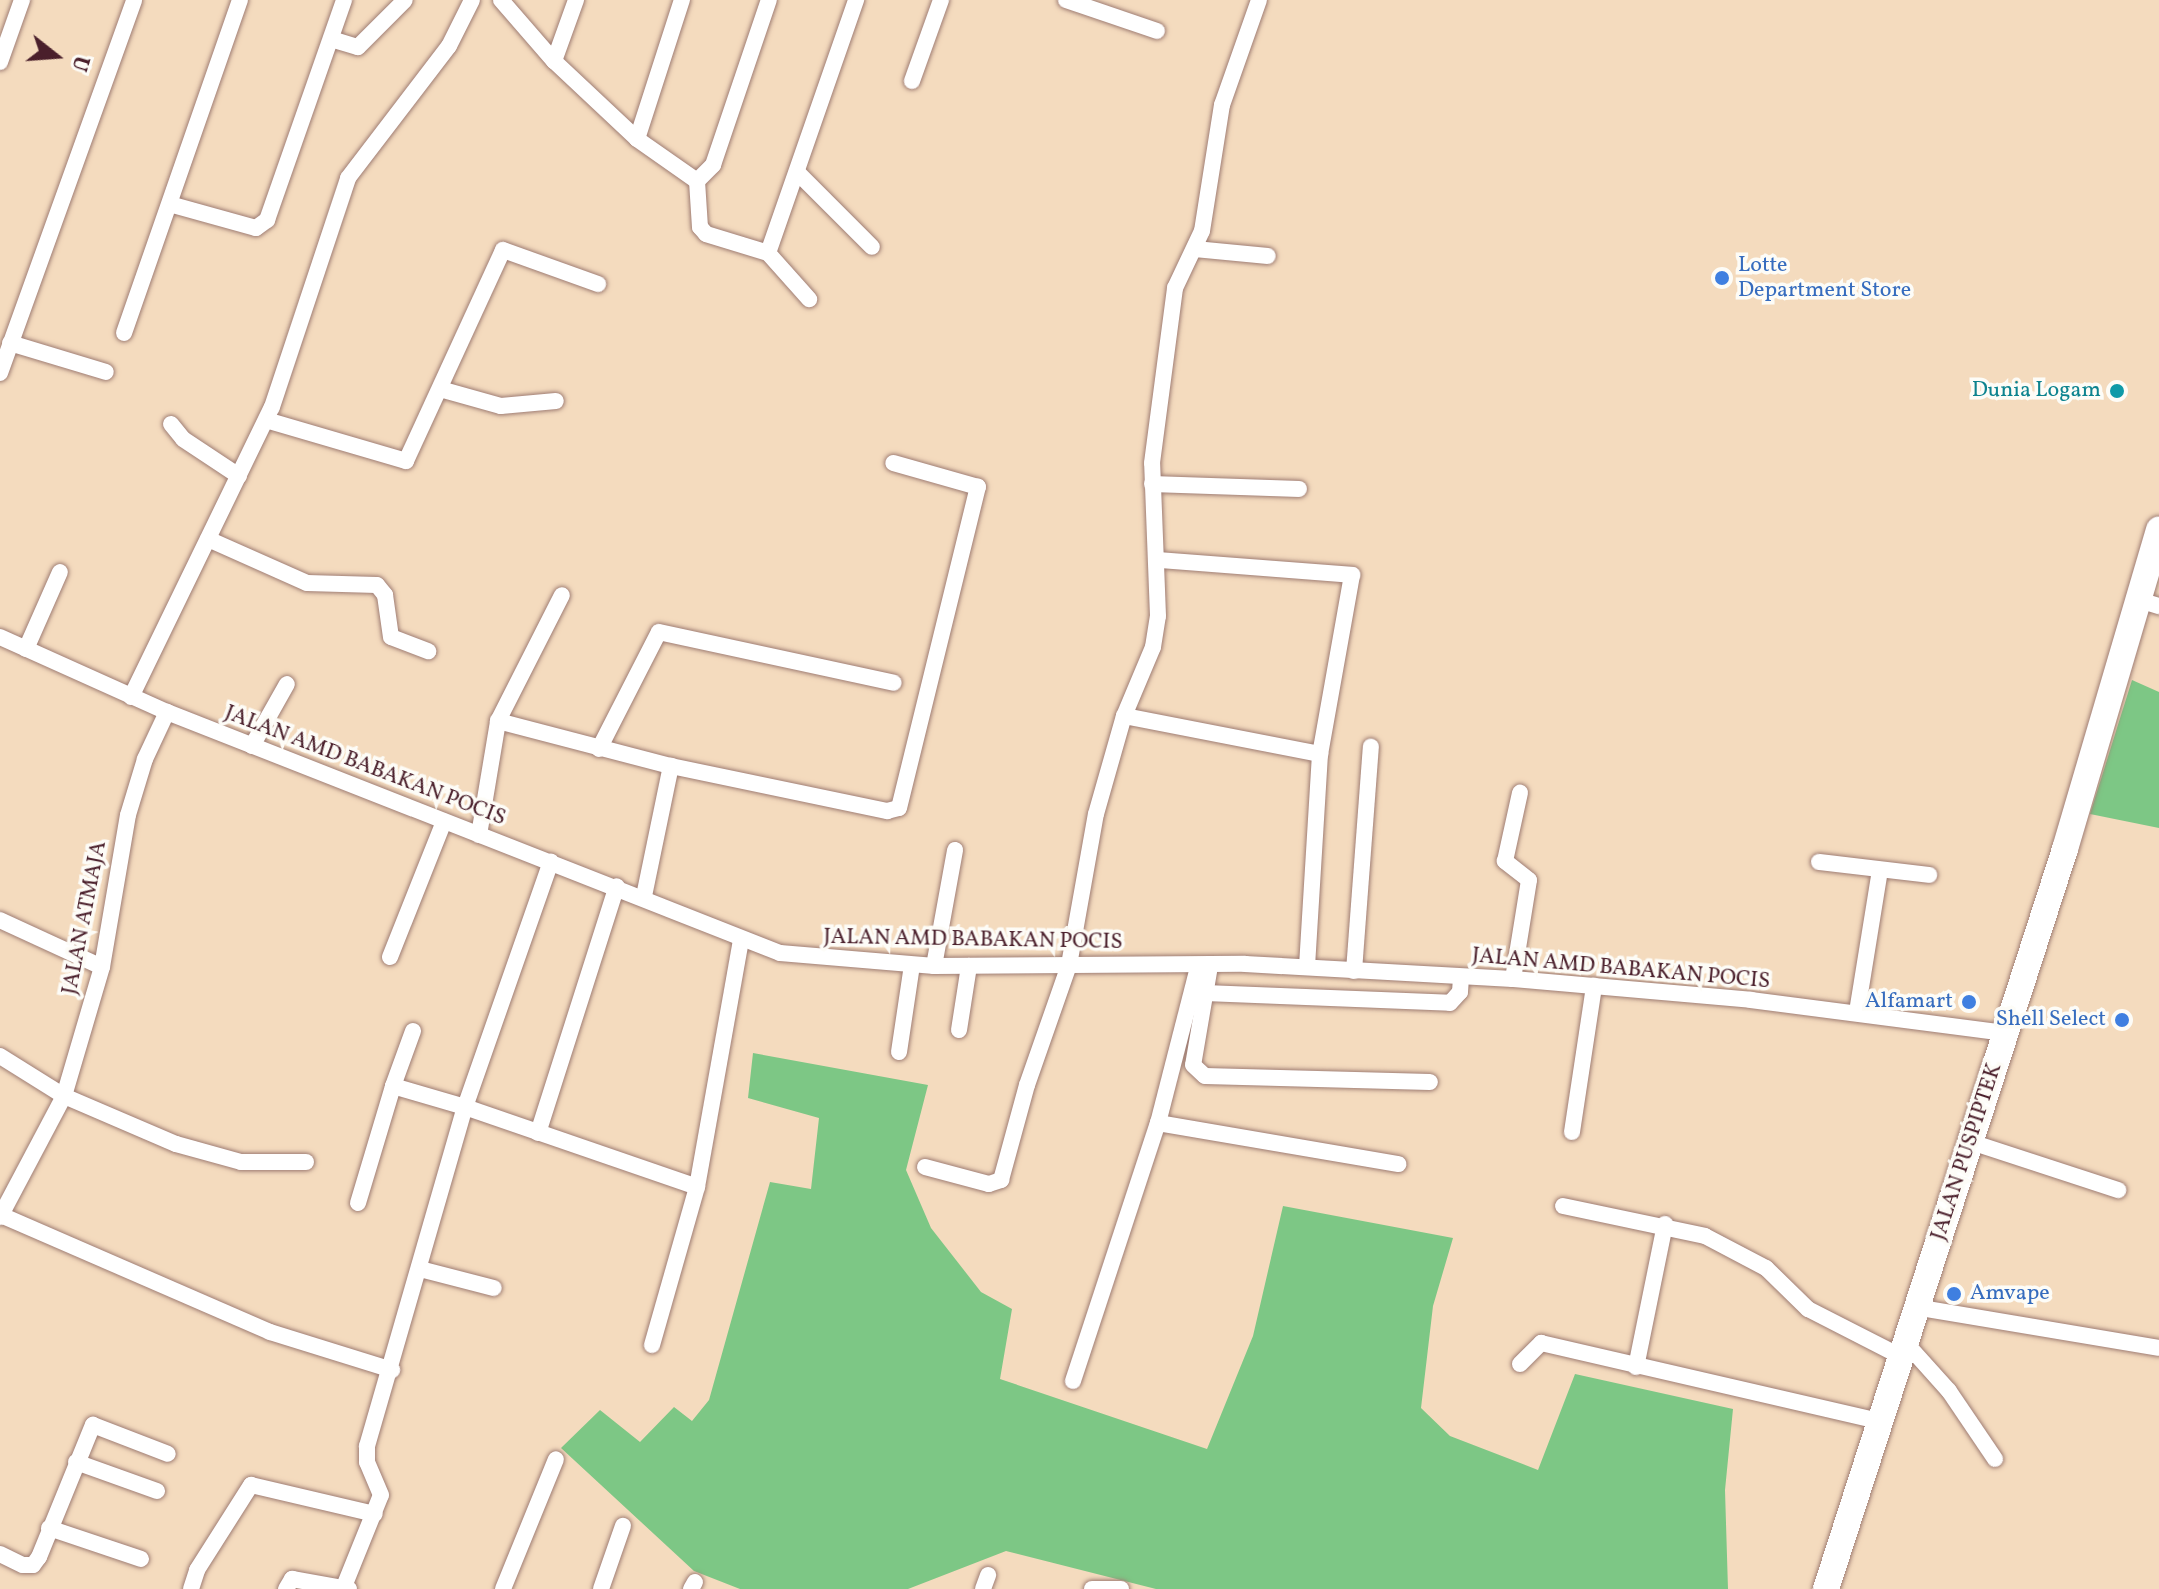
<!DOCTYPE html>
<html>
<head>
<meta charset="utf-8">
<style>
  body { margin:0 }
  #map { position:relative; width:2159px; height:1589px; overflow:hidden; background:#f4dbbe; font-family:Vollkorn,serif }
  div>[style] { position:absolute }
  .green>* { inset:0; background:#7dc785 }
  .roads { filter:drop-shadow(0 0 2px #9f7d74) drop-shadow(0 0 2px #9f7d74) }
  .minor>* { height:16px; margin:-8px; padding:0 8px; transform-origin:8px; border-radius:8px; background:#fff }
  .primary>* { height:26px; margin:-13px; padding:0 13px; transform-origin:13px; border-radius:13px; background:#fff }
  .dots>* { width:22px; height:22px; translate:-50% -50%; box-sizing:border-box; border:4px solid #fdfcf7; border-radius:50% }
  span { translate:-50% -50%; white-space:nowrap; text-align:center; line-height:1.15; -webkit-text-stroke:7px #fdfcf7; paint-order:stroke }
  .shop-label { font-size:22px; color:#366cbe }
  .left { translate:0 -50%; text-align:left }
  .right { translate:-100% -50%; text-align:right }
  .culture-label { font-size:22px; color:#0d838f }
  .street-label { font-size:22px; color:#4a1f2b }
  .north { position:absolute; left:16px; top:16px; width:80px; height:80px; -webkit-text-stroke:6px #fdfcf7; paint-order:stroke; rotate:107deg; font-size:22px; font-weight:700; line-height:32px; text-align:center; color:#4a1f2b }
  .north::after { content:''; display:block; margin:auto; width:28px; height:36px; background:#4a1f2b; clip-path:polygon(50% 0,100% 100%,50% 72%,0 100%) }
</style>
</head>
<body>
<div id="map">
  <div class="green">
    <div style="clip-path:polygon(2132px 680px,2159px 692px,2159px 828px,2090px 814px)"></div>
    <div style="clip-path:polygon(753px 1053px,928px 1085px,906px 1170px,931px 1228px,981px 1292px,1012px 1309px,1000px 1379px,1207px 1449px,1253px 1336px,1283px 1206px,1453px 1238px,1433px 1306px,1421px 1408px,1450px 1436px,1538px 1470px,1575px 1374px,1733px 1409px,1725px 1490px,1728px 1589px,1156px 1589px,1006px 1551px,908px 1589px,740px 1589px,694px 1571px,561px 1448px,600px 1410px,640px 1442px,674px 1407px,692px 1421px,709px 1400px,770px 1182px,811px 1189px,819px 1118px,748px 1098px)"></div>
  </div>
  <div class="roads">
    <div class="minor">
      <div style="left:501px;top:0;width:81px;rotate:49deg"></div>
      <div style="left:576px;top:0;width:65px;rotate:109.8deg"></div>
      <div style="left:554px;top:61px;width:114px;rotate:43.2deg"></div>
      <div style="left:637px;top:139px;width:73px;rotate:35deg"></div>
      <div style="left:697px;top:181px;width:23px;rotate:-45deg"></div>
      <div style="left:713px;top:165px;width:174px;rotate:-71.3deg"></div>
      <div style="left:1066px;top:0;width:96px;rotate:18.8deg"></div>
      <div style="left:331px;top:39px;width:28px;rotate:17deg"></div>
      <div style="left:358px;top:47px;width:66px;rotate:-45deg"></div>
      <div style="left:0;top:62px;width:66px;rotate:-70.5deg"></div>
      <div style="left:912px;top:81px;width:86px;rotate:-70.3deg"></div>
      <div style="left:637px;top:139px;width:146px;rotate:-72.1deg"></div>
      <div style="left:799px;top:174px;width:103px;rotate:45deg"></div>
      <div style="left:697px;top:181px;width:46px;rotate:86.3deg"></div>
      <div style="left:700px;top:227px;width:9px;rotate:49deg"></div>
      <div style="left:706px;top:234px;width:65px;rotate:17deg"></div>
      <div style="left:768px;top:253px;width:62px;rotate:48.3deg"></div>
      <div style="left:173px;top:205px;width:86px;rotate:15.5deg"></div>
      <div style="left:256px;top:228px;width:14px;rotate:-36deg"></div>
      <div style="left:267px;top:220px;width:233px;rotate:-70.7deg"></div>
      <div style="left:1195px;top:249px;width:73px;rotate:5.5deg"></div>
      <div style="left:768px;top:253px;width:268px;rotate:-70.8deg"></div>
      <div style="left:124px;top:333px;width:353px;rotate:-70.8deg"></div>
      <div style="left:10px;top:343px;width:100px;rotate:16.8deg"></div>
      <div style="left:0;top:373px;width:396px;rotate:-70.2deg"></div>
      <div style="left:440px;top:389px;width:63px;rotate:15.6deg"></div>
      <div style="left:501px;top:406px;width:55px;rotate:-5.2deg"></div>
      <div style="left:266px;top:420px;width:146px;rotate:16.3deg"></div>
      <div style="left:406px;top:461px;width:232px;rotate:-65.3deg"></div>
      <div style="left:503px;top:250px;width:101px;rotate:19.7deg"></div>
      <div style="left:171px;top:424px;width:19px;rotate:51deg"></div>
      <div style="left:183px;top:439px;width:67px;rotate:33.5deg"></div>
      <div style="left:1152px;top:484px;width:147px;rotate:1.9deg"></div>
      <div style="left:208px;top:539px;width:108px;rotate:24deg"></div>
      <div style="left:307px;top:583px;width:70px;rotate:1.6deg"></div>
      <div style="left:377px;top:585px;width:13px;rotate:51deg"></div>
      <div style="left:385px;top:595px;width:42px;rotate:81.9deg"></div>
      <div style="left:391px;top:637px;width:40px;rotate:21deg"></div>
      <div style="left:1159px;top:560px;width:194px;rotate:4.4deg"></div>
      <div style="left:1352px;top:575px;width:182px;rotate:100.1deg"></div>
      <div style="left:1320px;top:754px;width:213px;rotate:93.5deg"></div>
      <div style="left:2139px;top:600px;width:21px;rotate:17deg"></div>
      <div style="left:0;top:637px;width:183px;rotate:24.2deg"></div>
      <div style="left:167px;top:712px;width:659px;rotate:21.46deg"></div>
      <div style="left:780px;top:953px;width:155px;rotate:4.8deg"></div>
      <div style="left:934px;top:966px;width:311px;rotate:-0.4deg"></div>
      <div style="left:1245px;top:964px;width:268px;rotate:3.2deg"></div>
      <div style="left:1513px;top:979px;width:239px;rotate:5deg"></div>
      <div style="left:1751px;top:1000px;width:256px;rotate:7.4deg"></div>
      <div style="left:26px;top:649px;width:84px;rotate:-66.2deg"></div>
      <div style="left:131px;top:697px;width:322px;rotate:-64.1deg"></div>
      <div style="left:272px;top:407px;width:241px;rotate:-71.6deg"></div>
      <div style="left:348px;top:178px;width:166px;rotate:-52.6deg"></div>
      <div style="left:449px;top:46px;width:51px;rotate:-63.4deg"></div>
      <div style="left:1124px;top:716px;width:200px;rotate:11deg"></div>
      <div style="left:498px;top:721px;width:141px;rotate:-63.1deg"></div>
      <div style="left:252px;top:746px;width:71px;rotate:-60.6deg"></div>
      <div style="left:599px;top:749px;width:131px;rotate:-62.9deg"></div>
      <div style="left:659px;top:632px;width:240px;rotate:12.2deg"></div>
      <div style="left:479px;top:835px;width:116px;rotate:-80.5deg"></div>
      <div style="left:498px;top:721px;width:179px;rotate:14.6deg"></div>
      <div style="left:1819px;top:862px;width:111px;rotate:6.7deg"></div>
      <div style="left:644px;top:896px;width:133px;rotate:-78.3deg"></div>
      <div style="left:671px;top:766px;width:221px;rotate:11.8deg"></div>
      <div style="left:887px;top:811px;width:12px;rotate:-14deg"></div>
      <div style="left:899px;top:808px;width:331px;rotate:-76.2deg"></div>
      <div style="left:978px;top:487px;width:88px;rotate:-164.2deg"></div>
      <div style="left:0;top:920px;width:112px;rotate:24.7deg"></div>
      <div style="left:390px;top:957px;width:146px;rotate:-68.3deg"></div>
      <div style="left:934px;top:966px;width:118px;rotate:-79.7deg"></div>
      <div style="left:1210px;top:966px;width:100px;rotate:99.7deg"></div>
      <div style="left:1193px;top:1065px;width:16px;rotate:43deg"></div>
      <div style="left:1205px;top:1076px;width:225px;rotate:1.5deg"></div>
      <div style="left:1354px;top:971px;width:225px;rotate:-85.7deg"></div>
      <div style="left:1513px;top:979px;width:100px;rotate:-80.8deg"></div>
      <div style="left:1529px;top:880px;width:31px;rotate:-142deg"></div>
      <div style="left:1505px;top:861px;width:70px;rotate:-77.6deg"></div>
      <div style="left:1205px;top:993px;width:245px;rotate:2.3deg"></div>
      <div style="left:1450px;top:1003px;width:15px;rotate:-48deg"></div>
      <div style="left:1460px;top:992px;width:14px;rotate:-86deg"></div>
      <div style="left:1857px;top:1012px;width:144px;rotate:-80.8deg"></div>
      <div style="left:959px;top:1030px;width:65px;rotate:-81.1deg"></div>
      <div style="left:413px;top:1031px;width:59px;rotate:110deg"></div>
      <div style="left:393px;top:1086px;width:75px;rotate:16.3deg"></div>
      <div style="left:465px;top:1107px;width:260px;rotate:-70.7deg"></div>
      <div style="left:899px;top:1052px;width:88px;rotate:-81.5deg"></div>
      <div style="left:0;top:1056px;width:75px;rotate:32deg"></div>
      <div style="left:64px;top:1096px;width:122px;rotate:23.2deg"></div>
      <div style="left:176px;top:1144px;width:67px;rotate:15.5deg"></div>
      <div style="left:241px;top:1162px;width:65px"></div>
      <div style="left:1158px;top:1123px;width:244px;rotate:9.7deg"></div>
      <div style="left:1572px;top:1132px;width:148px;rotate:-81.4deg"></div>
      <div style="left:538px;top:1133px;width:259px;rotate:-72.3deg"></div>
      <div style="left:1971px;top:1142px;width:155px;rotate:18.1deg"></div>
      <div style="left:925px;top:1167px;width:66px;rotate:14.9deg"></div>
      <div style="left:989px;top:1184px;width:13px;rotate:-18deg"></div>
      <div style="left:1001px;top:1180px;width:98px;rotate:-74.7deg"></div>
      <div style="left:1027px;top:1085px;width:127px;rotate:-70.7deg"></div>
      <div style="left:1069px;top:965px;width:153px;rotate:-79.9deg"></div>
      <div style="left:1096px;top:814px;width:102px;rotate:-74.1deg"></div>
      <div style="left:1124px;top:716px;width:75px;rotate:-67.2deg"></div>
      <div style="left:1153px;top:647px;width:31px;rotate:-81deg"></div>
      <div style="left:1158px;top:616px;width:153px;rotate:-92.2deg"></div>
      <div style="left:1152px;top:463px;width:177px;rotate:-82.5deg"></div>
      <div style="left:1175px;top:288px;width:63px;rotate:-64.7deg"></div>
      <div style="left:1202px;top:231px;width:128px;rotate:-81deg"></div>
      <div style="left:1222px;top:105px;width:111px;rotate:-70.6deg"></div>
      <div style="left:358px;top:1203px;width:122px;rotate:-73.3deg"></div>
      <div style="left:1563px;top:1206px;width:145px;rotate:11.9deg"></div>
      <div style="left:1705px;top:1236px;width:69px;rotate:27.7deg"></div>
      <div style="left:1766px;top:1268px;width:59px;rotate:44.3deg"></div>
      <div style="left:1808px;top:1309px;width:103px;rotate:27.1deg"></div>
      <div style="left:1px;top:1215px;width:293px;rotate:23.5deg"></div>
      <div style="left:270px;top:1332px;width:128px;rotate:17.3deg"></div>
      <div style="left:0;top:1217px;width:137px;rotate:-62.1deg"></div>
      <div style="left:64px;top:1096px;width:134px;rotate:-73.6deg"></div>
      <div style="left:102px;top:967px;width:154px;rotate:-80.3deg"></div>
      <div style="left:128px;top:815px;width:59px;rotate:-73.1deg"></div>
      <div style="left:145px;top:759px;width:52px;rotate:-64.9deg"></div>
      <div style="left:420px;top:1269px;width:76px;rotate:14.4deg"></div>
      <div style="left:1915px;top:1307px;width:247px;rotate:9.5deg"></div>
      <div style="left:1905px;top:1342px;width:66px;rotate:48.1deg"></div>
      <div style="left:1949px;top:1391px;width:82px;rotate:55.9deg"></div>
      <div style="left:652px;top:1345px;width:164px;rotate:-74.1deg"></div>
      <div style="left:697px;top:1187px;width:250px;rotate:-79.9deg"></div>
      <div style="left:1520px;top:1364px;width:30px;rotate:-45deg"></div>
      <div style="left:1541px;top:1343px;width:346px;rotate:13deg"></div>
      <div style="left:1636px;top:1367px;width:146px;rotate:-78.5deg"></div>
      <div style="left:1073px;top:1381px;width:272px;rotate:-71.8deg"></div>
      <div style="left:1158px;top:1123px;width:161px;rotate:-75.6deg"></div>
      <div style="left:76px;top:1462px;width:86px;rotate:19.7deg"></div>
      <div style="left:49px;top:1528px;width:97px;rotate:18.6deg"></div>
      <div style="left:0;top:1554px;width:25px;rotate:26deg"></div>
      <div style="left:23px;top:1565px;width:10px"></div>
      <div style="left:33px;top:1565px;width:10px;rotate:-53deg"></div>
      <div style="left:39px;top:1557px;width:143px;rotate:-67.8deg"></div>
      <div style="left:93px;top:1425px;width:80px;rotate:21.1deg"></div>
      <div style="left:191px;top:1589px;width:20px;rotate:-72deg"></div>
      <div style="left:197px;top:1570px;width:101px;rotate:-57.6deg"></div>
      <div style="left:251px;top:1485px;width:127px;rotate:13.2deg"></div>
      <div style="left:286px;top:1589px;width:12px;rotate:-59deg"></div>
      <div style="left:292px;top:1579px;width:58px;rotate:10deg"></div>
      <div style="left:343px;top:1589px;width:101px;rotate:-68deg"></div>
      <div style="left:381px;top:1495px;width:36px;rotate:-113deg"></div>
      <div style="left:367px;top:1462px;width:16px;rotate:-90deg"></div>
      <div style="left:367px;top:1446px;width:353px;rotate:-73.9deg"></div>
      <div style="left:465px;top:1107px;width:245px;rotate:19deg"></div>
      <div style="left:503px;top:1589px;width:140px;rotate:-67.8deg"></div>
      <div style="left:601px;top:1589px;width:67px;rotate:-70.8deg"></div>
      <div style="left:691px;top:1589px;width:8px;rotate:-60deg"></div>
      <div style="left:983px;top:1589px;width:15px;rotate:-70deg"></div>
      <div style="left:1092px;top:1589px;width:29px"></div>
    </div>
    <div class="primary">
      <div style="left:1826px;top:1589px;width:778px;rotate:-72.1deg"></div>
      <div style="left:2065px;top:849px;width:333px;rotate:-73.6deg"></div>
    </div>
  </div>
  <div class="dots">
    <div style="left:1722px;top:278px;background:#3f7fe0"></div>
    <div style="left:2117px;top:391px;background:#0f9aa8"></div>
    <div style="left:1969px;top:1002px;background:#3f7fe0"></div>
    <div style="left:2122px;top:1020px;background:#3f7fe0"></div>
    <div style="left:1954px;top:1294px;background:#3f7fe0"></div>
  </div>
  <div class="shop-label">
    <span class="left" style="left:1738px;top:278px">Lotte<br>Department Store</span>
    <span class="right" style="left:1953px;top:1002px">Alfamart</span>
    <span class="right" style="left:2106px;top:1020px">Shell Select</span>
    <span class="left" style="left:1970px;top:1294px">Amvape</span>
  </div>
  <div class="culture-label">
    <span class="right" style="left:2101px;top:391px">Dunia Logam</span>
  </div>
  <div class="street-label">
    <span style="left:365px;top:766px;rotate:21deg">JALAN AMD BABAKAN POCIS</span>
    <span style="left:85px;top:918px;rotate:-79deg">JALAN ATMAJA</span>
    <span style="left:973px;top:940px;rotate:1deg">JALAN AMD BABAKAN POCIS</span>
    <span style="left:1621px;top:969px;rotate:5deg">JALAN AMD BABAKAN POCIS</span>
    <span style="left:1967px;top:1152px;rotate:-72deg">JALAN PUSPIPTEK</span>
  </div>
  <div class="north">U</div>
</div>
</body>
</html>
